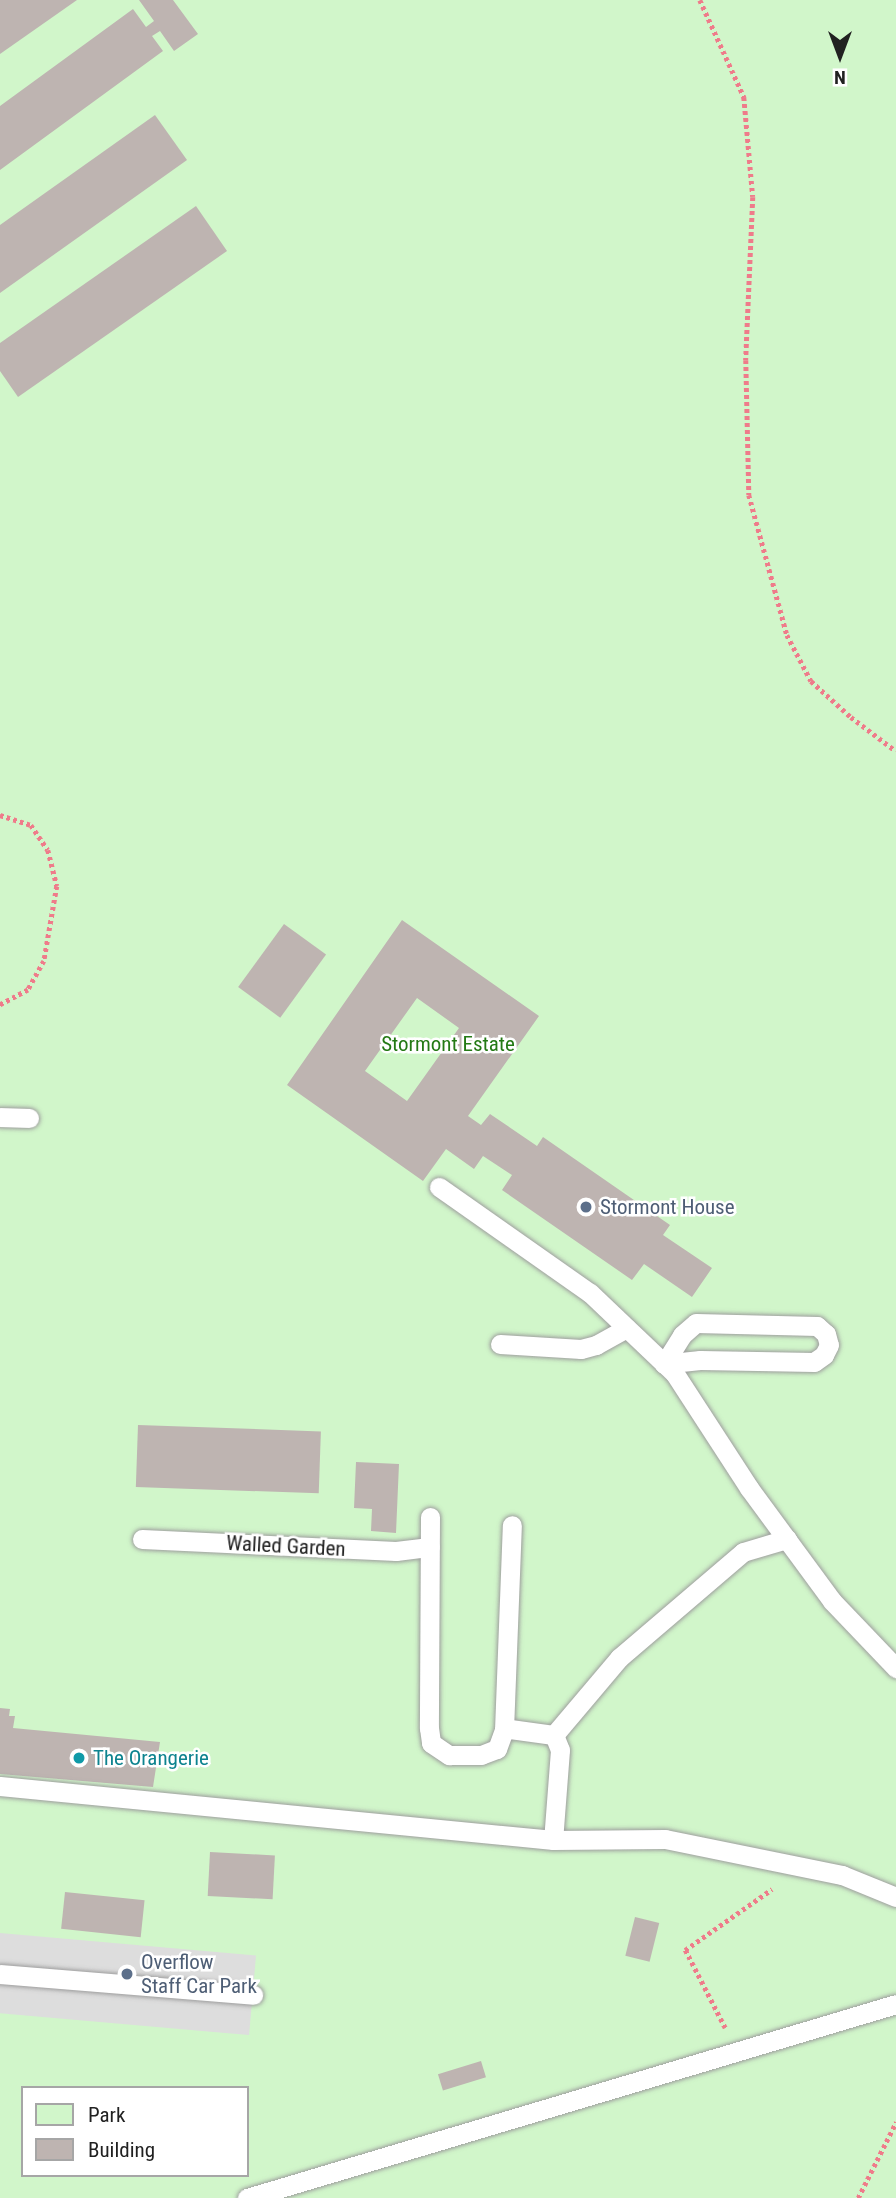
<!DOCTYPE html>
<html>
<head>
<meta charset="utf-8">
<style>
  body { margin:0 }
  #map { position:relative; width:896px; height:2198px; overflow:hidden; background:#f0ece8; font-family:"Roboto Condensed",sans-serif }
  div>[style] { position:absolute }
  .park>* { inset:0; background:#d1f6ca }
  .parking>* { inset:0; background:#ddd; transform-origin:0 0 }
  .building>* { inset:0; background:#beb4b1; transform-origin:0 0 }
  .path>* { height:4.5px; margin-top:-2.25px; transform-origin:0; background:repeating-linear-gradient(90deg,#ef7b8a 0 3.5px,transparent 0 7px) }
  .roads { filter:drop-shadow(0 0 2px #9e9e9e) drop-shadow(0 0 2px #9e9e9e) }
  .service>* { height:19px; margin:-9.5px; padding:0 9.5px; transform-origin:9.5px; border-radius:9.5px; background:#fff }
  .dots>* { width:19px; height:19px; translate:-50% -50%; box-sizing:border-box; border:4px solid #fff; border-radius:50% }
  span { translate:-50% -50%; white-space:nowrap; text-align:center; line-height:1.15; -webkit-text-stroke:5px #fff; paint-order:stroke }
  .park-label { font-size:21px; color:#247915 }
  .service-label { font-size:21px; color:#4e5e75 }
  .left { translate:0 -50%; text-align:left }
  .street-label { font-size:21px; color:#212121 }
  .culture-label { font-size:21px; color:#0d838f }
  .legend { position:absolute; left:21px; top:2086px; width:228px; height:91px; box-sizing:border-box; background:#fff; border:2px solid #a6a6a6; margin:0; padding:9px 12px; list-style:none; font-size:21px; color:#212121 }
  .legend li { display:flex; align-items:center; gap:14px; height:35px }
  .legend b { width:35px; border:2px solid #a6a6a6 }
  .north { position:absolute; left:805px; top:21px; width:70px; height:70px; -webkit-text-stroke:5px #fff; paint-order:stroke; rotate:180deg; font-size:19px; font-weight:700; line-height:28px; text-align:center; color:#212121 }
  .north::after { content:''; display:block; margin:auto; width:24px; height:32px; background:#212121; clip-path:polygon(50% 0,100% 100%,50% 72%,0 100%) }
</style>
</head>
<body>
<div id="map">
  <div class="park">
    <div style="clip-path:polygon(evenodd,0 0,896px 0,896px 2198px,0 2198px,0 0,23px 2088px,247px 2088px,247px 2175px,23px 2175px,23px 2088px)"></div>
  </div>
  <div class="parking">
    <div style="left:0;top:1933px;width:257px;height:80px;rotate:5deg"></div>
  </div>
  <div class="building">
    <div style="clip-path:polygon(0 0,77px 0,0 54px)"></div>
    <div style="clip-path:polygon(139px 0,173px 0,198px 34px,174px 51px,160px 31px,152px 36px,163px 51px,0 170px,0 106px,133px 9px,146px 27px,154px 21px)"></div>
    <div style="clip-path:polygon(155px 115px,187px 160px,0 293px,0 225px)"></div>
    <div style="clip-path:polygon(196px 206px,227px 251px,18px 397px,0 371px,0 343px)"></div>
    <div style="clip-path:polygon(evenodd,402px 920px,539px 1016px,468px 1116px,481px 1125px,490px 1114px,537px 1146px,543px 1137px,670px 1225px,663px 1235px,712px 1268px,692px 1297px,644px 1264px,632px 1280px,502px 1190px,512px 1175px,483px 1156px,474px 1169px,446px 1149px,423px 1181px,287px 1085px,402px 920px,417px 998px,459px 1028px,407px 1101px,365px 1071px,417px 998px)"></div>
    <div style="left:284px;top:924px;width:52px;height:78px;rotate:36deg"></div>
    <div style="left:138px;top:1425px;width:183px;height:62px;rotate:2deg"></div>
    <div style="clip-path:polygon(356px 1462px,399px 1464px,396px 1533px,371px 1531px,372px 1509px,354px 1508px)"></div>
    <div style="clip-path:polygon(0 1708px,10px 1709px,9px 1716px,15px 1716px,13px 1728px,160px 1742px,153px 1787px,0 1774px)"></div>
    <div style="left:210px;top:1852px;width:65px;height:44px;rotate:3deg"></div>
    <div style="left:65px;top:1892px;width:80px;height:37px;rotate:6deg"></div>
    <div style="left:635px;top:1917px;width:25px;height:40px;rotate:14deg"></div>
    <div style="left:481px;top:2061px;width:17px;height:45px;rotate:73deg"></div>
  </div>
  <div class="path">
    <div style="left:700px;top:0;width:107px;rotate:65.6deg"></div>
    <div style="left:744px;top:97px;width:100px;rotate:84.9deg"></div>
    <div style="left:753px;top:197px;width:163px;rotate:92.5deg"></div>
    <div style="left:746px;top:360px;width:135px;rotate:88.7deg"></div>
    <div style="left:749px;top:495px;width:145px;rotate:74.8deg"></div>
    <div style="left:787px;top:635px;width:52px;rotate:62.4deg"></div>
    <div style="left:811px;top:681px;width:54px;rotate:42deg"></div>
    <div style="left:851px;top:717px;width:56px;rotate:37.1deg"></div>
    <div style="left:0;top:815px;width:33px;rotate:18deg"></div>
    <div style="left:31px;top:825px;width:30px;rotate:56deg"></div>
    <div style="left:48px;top:850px;width:37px;rotate:76deg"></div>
    <div style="left:57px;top:886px;width:76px;rotate:99.8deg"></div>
    <div style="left:44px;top:961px;width:33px;rotate:119deg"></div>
    <div style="left:28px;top:990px;width:32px;rotate:152deg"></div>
    <div style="left:725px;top:2028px;width:88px;rotate:-117.1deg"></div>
    <div style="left:685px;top:1950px;width:106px;rotate:-35deg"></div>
    <div style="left:858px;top:2198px;width:85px;rotate:-63.4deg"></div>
  </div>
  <div class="roads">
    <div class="service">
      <div style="left:0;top:1117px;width:29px;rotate:2deg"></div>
      <div style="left:439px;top:1187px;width:184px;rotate:35.1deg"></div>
      <div style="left:590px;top:1293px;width:117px;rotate:43.6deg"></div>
      <div style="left:675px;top:1374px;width:136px;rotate:57deg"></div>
      <div style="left:749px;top:1488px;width:140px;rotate:53.7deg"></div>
      <div style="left:832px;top:1601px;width:93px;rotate:46.3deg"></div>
      <div style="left:696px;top:1323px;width:121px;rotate:1.4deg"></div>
      <div style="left:817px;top:1326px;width:12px;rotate:42deg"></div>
      <div style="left:826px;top:1334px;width:11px;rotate:75deg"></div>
      <div style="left:829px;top:1345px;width:11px;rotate:117deg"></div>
      <div style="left:824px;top:1355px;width:12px;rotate:145deg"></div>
      <div style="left:814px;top:1362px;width:114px;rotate:-179deg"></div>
      <div style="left:700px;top:1360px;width:36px;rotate:174deg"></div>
      <div style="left:664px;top:1364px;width:34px;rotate:-58deg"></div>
      <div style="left:682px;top:1335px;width:18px;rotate:-41deg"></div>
      <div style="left:500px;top:1344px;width:81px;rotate:3.5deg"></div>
      <div style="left:581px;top:1349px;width:16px;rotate:-15deg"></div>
      <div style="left:596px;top:1345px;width:35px;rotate:-29deg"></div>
      <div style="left:430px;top:1517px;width:211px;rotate:90.3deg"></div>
      <div style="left:429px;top:1728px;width:15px;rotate:82deg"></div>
      <div style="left:431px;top:1743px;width:22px;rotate:34deg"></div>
      <div style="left:449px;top:1755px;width:32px"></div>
      <div style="left:481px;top:1755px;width:17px;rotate:-21deg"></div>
      <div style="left:497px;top:1749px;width:20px;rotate:-70deg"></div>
      <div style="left:504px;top:1730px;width:6px;rotate:-9deg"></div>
      <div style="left:510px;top:1729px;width:44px;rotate:7.8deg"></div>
      <div style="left:554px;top:1735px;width:16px;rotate:68deg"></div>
      <div style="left:560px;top:1750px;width:90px;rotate:94.4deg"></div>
      <div style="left:142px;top:1539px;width:254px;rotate:2.7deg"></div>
      <div style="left:396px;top:1551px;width:34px;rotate:-7deg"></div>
      <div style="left:504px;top:1730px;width:205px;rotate:-87.8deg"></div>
      <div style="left:554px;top:1735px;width:101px;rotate:-49.8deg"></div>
      <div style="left:619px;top:1658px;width:163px;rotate:-40.5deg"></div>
      <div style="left:743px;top:1552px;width:46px;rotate:-16.5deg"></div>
      <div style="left:0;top:1786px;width:556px;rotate:5.58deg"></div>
      <div style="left:553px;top:1840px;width:112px;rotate:-0.5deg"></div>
      <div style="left:665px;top:1839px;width:181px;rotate:11.5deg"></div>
      <div style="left:842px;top:1875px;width:58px;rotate:22.2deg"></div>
      <div style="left:0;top:1974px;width:254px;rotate:4.7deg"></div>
      <div style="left:247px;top:2198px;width:677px;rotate:-16.64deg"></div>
    </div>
  </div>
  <div class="dots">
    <div style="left:586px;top:1207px;background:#5c6f8a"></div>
    <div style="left:79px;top:1758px;background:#0f9aa8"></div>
    <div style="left:127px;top:1974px;background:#5c6f8a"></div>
  </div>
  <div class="park-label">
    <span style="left:448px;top:1044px">Stormont Estate</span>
  </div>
  <div class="service-label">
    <span class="left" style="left:600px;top:1207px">Stormont House</span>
    <span class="left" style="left:141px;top:1974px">Overflow<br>Staff Car Park</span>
  </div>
  <div class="street-label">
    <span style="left:286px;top:1546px;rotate:3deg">Walled Garden</span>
  </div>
  <div class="culture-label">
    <span class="left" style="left:93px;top:1758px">The Orangerie</span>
  </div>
  <ul class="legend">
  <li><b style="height:19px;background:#d1f6ca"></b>Park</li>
  <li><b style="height:19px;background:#beb4b1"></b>Building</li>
  </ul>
  <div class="north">N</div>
</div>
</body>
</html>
